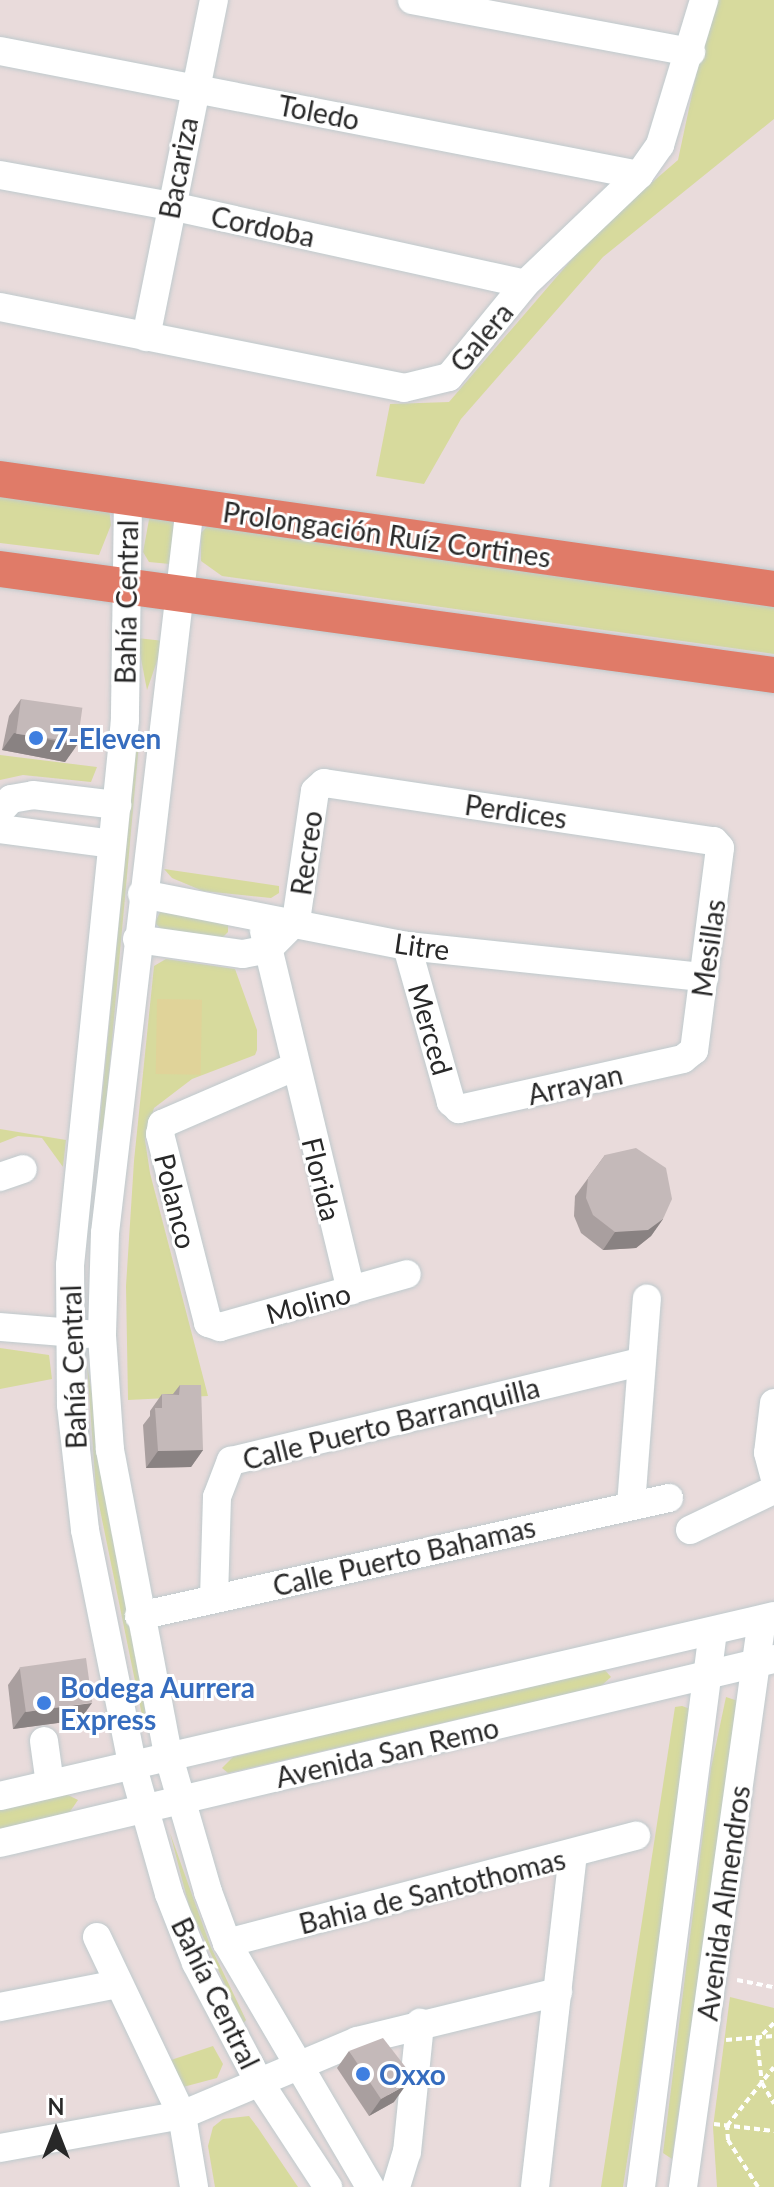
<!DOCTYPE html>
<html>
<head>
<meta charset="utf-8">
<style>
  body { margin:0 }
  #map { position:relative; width:774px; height:2187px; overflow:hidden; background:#e9dbdb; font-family:Lato,sans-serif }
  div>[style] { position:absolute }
  .green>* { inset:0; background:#d7da9d }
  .pitch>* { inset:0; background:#e0d399; transform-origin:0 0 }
  .path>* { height:4px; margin-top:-2px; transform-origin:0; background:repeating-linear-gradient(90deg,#fff 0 6px,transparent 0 10px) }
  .roads { filter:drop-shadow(0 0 2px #bfcacd) drop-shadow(0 0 2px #bfcacd) }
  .minor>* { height:28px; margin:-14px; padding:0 14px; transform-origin:14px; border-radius:14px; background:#fff }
  .major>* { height:36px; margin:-18px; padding:0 18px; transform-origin:18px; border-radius:18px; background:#e07b68 }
  .wall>* { inset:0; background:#a99f9f }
  .shaded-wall>* { inset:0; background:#898282 }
  .building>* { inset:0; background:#c4b9b9; transform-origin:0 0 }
  .dots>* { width:22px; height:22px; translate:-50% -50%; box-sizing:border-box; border:4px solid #fff; border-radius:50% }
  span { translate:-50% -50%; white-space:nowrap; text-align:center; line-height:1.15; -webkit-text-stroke:6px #fff; paint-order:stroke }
  .street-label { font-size:28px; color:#282828 }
  .shop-label { font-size:28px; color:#366cbe; font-weight:700 }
  .left { translate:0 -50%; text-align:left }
  .north { position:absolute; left:16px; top:2091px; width:80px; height:80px; -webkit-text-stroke:6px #fff; paint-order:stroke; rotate:0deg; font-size:22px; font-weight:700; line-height:32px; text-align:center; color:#282828 }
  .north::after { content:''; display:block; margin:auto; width:28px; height:36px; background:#282828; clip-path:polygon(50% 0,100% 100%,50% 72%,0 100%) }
</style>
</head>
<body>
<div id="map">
  <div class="green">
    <div style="clip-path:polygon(712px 0,774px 0,774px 119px,603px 257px,461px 419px,424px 484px,376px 476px,390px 404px,449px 402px,597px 230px,678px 160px)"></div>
    <div style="clip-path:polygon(0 490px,109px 506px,111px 525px,99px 555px,0 543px)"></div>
    <div style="clip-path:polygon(151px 509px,182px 517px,170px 564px,149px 562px,143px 552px)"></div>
    <div style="clip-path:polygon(214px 519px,774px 599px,774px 654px,222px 576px,201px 561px,201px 533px)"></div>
    <div style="clip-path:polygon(137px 638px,164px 641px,147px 690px)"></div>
    <div style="clip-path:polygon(139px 743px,104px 1128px,99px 1131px,136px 744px)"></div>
    <div style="clip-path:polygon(0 755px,97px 767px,91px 782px,23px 775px,0 780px)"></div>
    <div style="clip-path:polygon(164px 869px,279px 886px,279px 893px,271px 898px,203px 891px,172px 878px)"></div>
    <div style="clip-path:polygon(160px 912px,228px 923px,228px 932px,222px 938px,161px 929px,155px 923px)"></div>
    <div style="clip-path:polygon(166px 959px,235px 969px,257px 1030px,257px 1050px,255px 1055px,192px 1079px,154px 1108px,145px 1140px,150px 1173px,208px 1396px,128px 1400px,126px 1286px,134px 1161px,154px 966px)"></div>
    <div style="clip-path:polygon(0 1129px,66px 1140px,63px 1167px,42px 1138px,18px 1136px,0 1143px)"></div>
    <div style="clip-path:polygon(0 1348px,49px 1355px,52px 1379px,0 1389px)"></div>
    <div style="clip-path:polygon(87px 1364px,145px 1710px,143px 1720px,96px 1490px)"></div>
    <div style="clip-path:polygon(603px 1668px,611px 1677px,601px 1686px,228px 1773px,222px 1768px,233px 1757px)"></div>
    <div style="clip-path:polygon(726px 1697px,738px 1701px,672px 2159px,663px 2153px,711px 1768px)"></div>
    <div style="clip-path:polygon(682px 1706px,693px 1710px,695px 1720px,623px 2187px,601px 2187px,675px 1707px)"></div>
    <div style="clip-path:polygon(64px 1793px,78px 1800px,69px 1813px,0 1829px,0 1810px)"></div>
    <div style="clip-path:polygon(170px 1833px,210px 1945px,246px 2020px,243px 2024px,189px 1906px)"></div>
    <div style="clip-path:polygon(730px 1997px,774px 2008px,774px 2187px,717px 2187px,713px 2127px)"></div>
    <div style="clip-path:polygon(213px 2046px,223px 2064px,217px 2078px,183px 2087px,171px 2060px)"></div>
    <div style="clip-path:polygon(249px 2116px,258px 2128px,298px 2187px,215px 2187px,208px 2146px,213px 2127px,223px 2119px)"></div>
  </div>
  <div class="pitch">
    <div style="left:157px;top:999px;width:45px;height:75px;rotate:1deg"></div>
  </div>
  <div class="path">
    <div style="left:737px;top:1980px;width:38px;rotate:11deg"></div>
    <div style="left:774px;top:2023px;width:24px;rotate:135deg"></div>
    <div style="left:757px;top:2040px;width:43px;rotate:83.4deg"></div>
    <div style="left:762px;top:2083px;width:24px;rotate:60deg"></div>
    <div style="left:726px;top:2040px;width:48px;rotate:-4.8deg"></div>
    <div style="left:714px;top:2124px;width:60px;rotate:6.7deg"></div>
    <div style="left:758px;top:2187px;width:56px;rotate:-122.6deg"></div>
    <div style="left:728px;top:2140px;width:14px;rotate:-94deg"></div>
    <div style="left:727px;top:2126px;width:75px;rotate:-51.5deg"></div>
  </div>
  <div class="roads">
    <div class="minor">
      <div style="left:412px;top:0;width:284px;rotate:10.6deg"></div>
      <div style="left:0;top:51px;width:651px;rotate:10.98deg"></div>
      <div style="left:0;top:175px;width:174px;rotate:10.3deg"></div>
      <div style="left:171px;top:206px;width:362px;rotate:12.4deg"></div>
      <div style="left:0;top:307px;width:412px;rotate:11.3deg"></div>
      <div style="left:404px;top:388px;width:46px;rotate:-13.7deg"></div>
      <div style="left:449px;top:377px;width:120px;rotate:-50.7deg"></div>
      <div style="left:525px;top:284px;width:158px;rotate:-43.7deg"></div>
      <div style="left:639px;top:175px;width:37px;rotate:-55deg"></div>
      <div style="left:660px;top:145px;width:152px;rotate:-73.1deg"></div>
      <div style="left:146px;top:337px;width:344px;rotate:-78.6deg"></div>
      <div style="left:128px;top:498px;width:222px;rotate:90.8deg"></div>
      <div style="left:125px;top:720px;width:548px;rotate:95.76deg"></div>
      <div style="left:70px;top:1265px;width:140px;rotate:89.6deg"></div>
      <div style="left:71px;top:1405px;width:126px;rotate:83.6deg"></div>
      <div style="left:85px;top:1530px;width:239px;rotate:78.6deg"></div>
      <div style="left:132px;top:1764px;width:135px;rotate:74.1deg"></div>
      <div style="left:169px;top:1894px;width:74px;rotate:68.6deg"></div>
      <div style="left:196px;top:1963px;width:135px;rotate:62.1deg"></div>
      <div style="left:259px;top:2082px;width:126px;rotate:56.7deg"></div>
      <div style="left:190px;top:506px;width:732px;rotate:96.67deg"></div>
      <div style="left:105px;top:1233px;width:103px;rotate:91.7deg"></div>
      <div style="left:102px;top:1336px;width:114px;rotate:86deg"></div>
      <div style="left:110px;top:1450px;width:309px;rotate:79.2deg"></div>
      <div style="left:168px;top:1754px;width:144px;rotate:73.8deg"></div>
      <div style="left:208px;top:1892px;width:54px;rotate:69.6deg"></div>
      <div style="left:227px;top:1943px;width:283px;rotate:59.6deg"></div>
      <div style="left:0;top:811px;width:16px;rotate:-47deg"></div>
      <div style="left:11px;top:799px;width:22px;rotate:-10deg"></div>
      <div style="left:33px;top:795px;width:85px;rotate:6.8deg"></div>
      <div style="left:0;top:829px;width:113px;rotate:7.6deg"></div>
      <div style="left:142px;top:894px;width:270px;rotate:11.1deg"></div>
      <div style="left:407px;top:946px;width:299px;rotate:6deg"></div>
      <div style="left:264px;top:931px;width:370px;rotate:76.4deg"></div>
      <div style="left:137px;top:939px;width:107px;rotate:8.1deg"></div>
      <div style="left:243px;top:954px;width:25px;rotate:-11deg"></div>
      <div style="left:268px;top:949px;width:40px;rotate:-45deg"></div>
      <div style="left:296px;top:921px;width:131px;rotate:-81.7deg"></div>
      <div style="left:315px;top:791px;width:12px;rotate:-42deg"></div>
      <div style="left:324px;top:783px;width:394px;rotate:8.5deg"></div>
      <div style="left:714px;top:841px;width:9px;rotate:49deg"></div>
      <div style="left:720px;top:848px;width:204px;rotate:97.3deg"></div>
      <div style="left:694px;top:1050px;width:14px;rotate:141deg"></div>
      <div style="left:683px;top:1059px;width:230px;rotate:167.4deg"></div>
      <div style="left:459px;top:1109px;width:11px;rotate:-139deg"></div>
      <div style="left:451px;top:1102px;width:162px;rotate:-105.8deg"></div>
      <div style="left:294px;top:1067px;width:144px;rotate:156.6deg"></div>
      <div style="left:162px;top:1124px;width:10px;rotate:101deg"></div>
      <div style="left:160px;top:1134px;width:195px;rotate:75.7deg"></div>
      <div style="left:208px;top:1323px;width:13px;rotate:18deg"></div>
      <div style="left:220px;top:1327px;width:194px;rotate:-15.8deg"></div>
      <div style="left:0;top:1177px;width:24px;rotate:-19deg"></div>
      <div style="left:0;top:1327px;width:87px;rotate:4.6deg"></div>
      <div style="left:774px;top:1403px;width:50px;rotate:96.8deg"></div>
      <div style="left:768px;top:1453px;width:24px;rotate:75deg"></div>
      <div style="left:631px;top:1505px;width:207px;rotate:-85.6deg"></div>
      <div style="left:690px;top:1530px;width:93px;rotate:-25.5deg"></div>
      <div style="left:214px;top:1598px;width:101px;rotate:-88.3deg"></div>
      <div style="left:217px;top:1497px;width:39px;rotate:-69deg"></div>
      <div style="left:231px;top:1461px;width:422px;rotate:-13.6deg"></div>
      <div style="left:139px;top:1616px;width:543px;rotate:-12.55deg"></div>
      <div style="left:44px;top:1741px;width:43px;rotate:82.1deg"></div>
      <div style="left:0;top:1796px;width:795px;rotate:-13.09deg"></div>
      <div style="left:0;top:1843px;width:796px;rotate:-13.37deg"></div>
      <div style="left:97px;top:1937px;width:197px;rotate:64.5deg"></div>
      <div style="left:182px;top:2115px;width:73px;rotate:80.5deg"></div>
      <div style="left:227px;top:1943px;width:423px;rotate:-14.7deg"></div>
      <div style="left:0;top:2007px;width:119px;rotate:-11.1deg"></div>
      <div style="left:0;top:2148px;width:185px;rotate:-10.3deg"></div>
      <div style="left:182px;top:2115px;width:190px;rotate:-22.9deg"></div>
      <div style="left:357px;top:2041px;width:207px;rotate:-13.7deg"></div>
      <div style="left:396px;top:2187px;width:37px;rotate:-73deg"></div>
      <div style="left:407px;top:2152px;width:130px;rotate:-84.2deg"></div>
      <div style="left:535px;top:2187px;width:334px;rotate:-83.5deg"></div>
      <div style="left:641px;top:2187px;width:561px;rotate:-82.62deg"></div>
      <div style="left:683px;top:2187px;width:573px;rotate:-82.08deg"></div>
    </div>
    <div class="major">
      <div style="left:0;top:479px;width:782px;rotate:8.09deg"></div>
      <div style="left:0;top:569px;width:781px;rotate:7.8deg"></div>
    </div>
  </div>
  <div class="wall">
    <div style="clip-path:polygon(21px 699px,77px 745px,65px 762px,2px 750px,9px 716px)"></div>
    <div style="clip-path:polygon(605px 1155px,663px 1219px,651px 1236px,636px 1248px,603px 1250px,581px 1233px,574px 1216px,575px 1196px)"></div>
    <div style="clip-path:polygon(180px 1385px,203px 1450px,191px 1467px,146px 1468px,143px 1425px,150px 1416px,150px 1411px,162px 1394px,173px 1394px)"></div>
    <div style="clip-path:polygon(20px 1668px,80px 1720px,13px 1729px,8px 1685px)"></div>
    <div style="clip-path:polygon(349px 2051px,394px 2102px,369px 2116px,337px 2068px)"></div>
  </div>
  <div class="shaded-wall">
    <div style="clip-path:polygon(14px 733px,77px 745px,65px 762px,2px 750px)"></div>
    <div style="clip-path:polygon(663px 1219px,651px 1236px,636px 1248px,603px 1250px,615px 1232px)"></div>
    <div style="clip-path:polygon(203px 1450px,191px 1467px,146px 1468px,158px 1451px)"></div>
    <div style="clip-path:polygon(92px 1703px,80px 1720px,13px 1729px,25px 1712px)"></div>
    <div style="clip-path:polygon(406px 2085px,394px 2102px,369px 2116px,381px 2099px)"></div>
  </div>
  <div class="building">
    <div style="left:21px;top:699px;width:62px;height:35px;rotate:8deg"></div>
    <div style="clip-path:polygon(636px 1148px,666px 1168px,672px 1199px,663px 1219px,648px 1230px,615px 1232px,593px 1215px,586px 1198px,588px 1178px,605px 1155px)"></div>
    <div style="clip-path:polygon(180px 1385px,201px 1385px,203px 1450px,158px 1451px,155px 1408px,162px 1408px,162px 1394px,179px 1395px)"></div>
    <div style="left:86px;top:1658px;width:45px;height:67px;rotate:82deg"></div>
    <div style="clip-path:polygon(383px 2038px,407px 2069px,406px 2085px,381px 2099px,349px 2051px)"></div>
  </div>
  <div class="dots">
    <div style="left:36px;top:738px;background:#3f7fe0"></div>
    <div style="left:44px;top:1703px;background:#3f7fe0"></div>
    <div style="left:363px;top:2074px;background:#3f7fe0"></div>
  </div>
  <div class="street-label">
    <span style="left:319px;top:112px;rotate:11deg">Toledo</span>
    <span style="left:178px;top:168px;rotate:-79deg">Bacariza</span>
    <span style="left:263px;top:226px;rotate:12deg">Cordoba</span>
    <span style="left:481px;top:337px;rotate:-50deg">Galera</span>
    <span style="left:387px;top:534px;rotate:8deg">Prolongación Ruíz Cortines</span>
    <span style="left:126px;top:602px;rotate:-89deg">Bahía Central</span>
    <span style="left:516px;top:811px;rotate:8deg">Perdices</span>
    <span style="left:306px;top:853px;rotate:-82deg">Recreo</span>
    <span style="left:422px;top:946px;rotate:8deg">Litre</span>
    <span style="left:708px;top:948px;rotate:-82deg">Mesillas</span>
    <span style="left:431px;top:1029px;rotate:74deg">Merced</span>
    <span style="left:575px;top:1084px;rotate:-13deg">Arrayan</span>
    <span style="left:322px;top:1179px;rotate:76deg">Florida</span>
    <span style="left:176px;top:1201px;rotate:76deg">Polanco</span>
    <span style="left:308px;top:1303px;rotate:-15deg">Molino</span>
    <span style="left:73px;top:1367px;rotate:-92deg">Bahía Central</span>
    <span style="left:391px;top:1423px;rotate:-14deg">Calle Puerto Barranquilla</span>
    <span style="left:404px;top:1556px;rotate:-13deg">Calle Puerto Bahamas</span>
    <span style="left:387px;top:1752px;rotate:-13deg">Avenida San Remo</span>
    <span style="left:432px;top:1891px;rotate:-14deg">Bahia de Santothomas</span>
    <span style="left:723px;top:1903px;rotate:-82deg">Avenida Almendros</span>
    <span style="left:216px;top:1993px;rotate:64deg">Bahía Central</span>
  </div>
  <div class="shop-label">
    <span class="left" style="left:52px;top:738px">7-Eleven</span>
    <span class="left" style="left:60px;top:1703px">Bodega Aurrera<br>Express</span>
    <span class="left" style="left:379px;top:2074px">Oxxo</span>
  </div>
  <div class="north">N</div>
</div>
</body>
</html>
